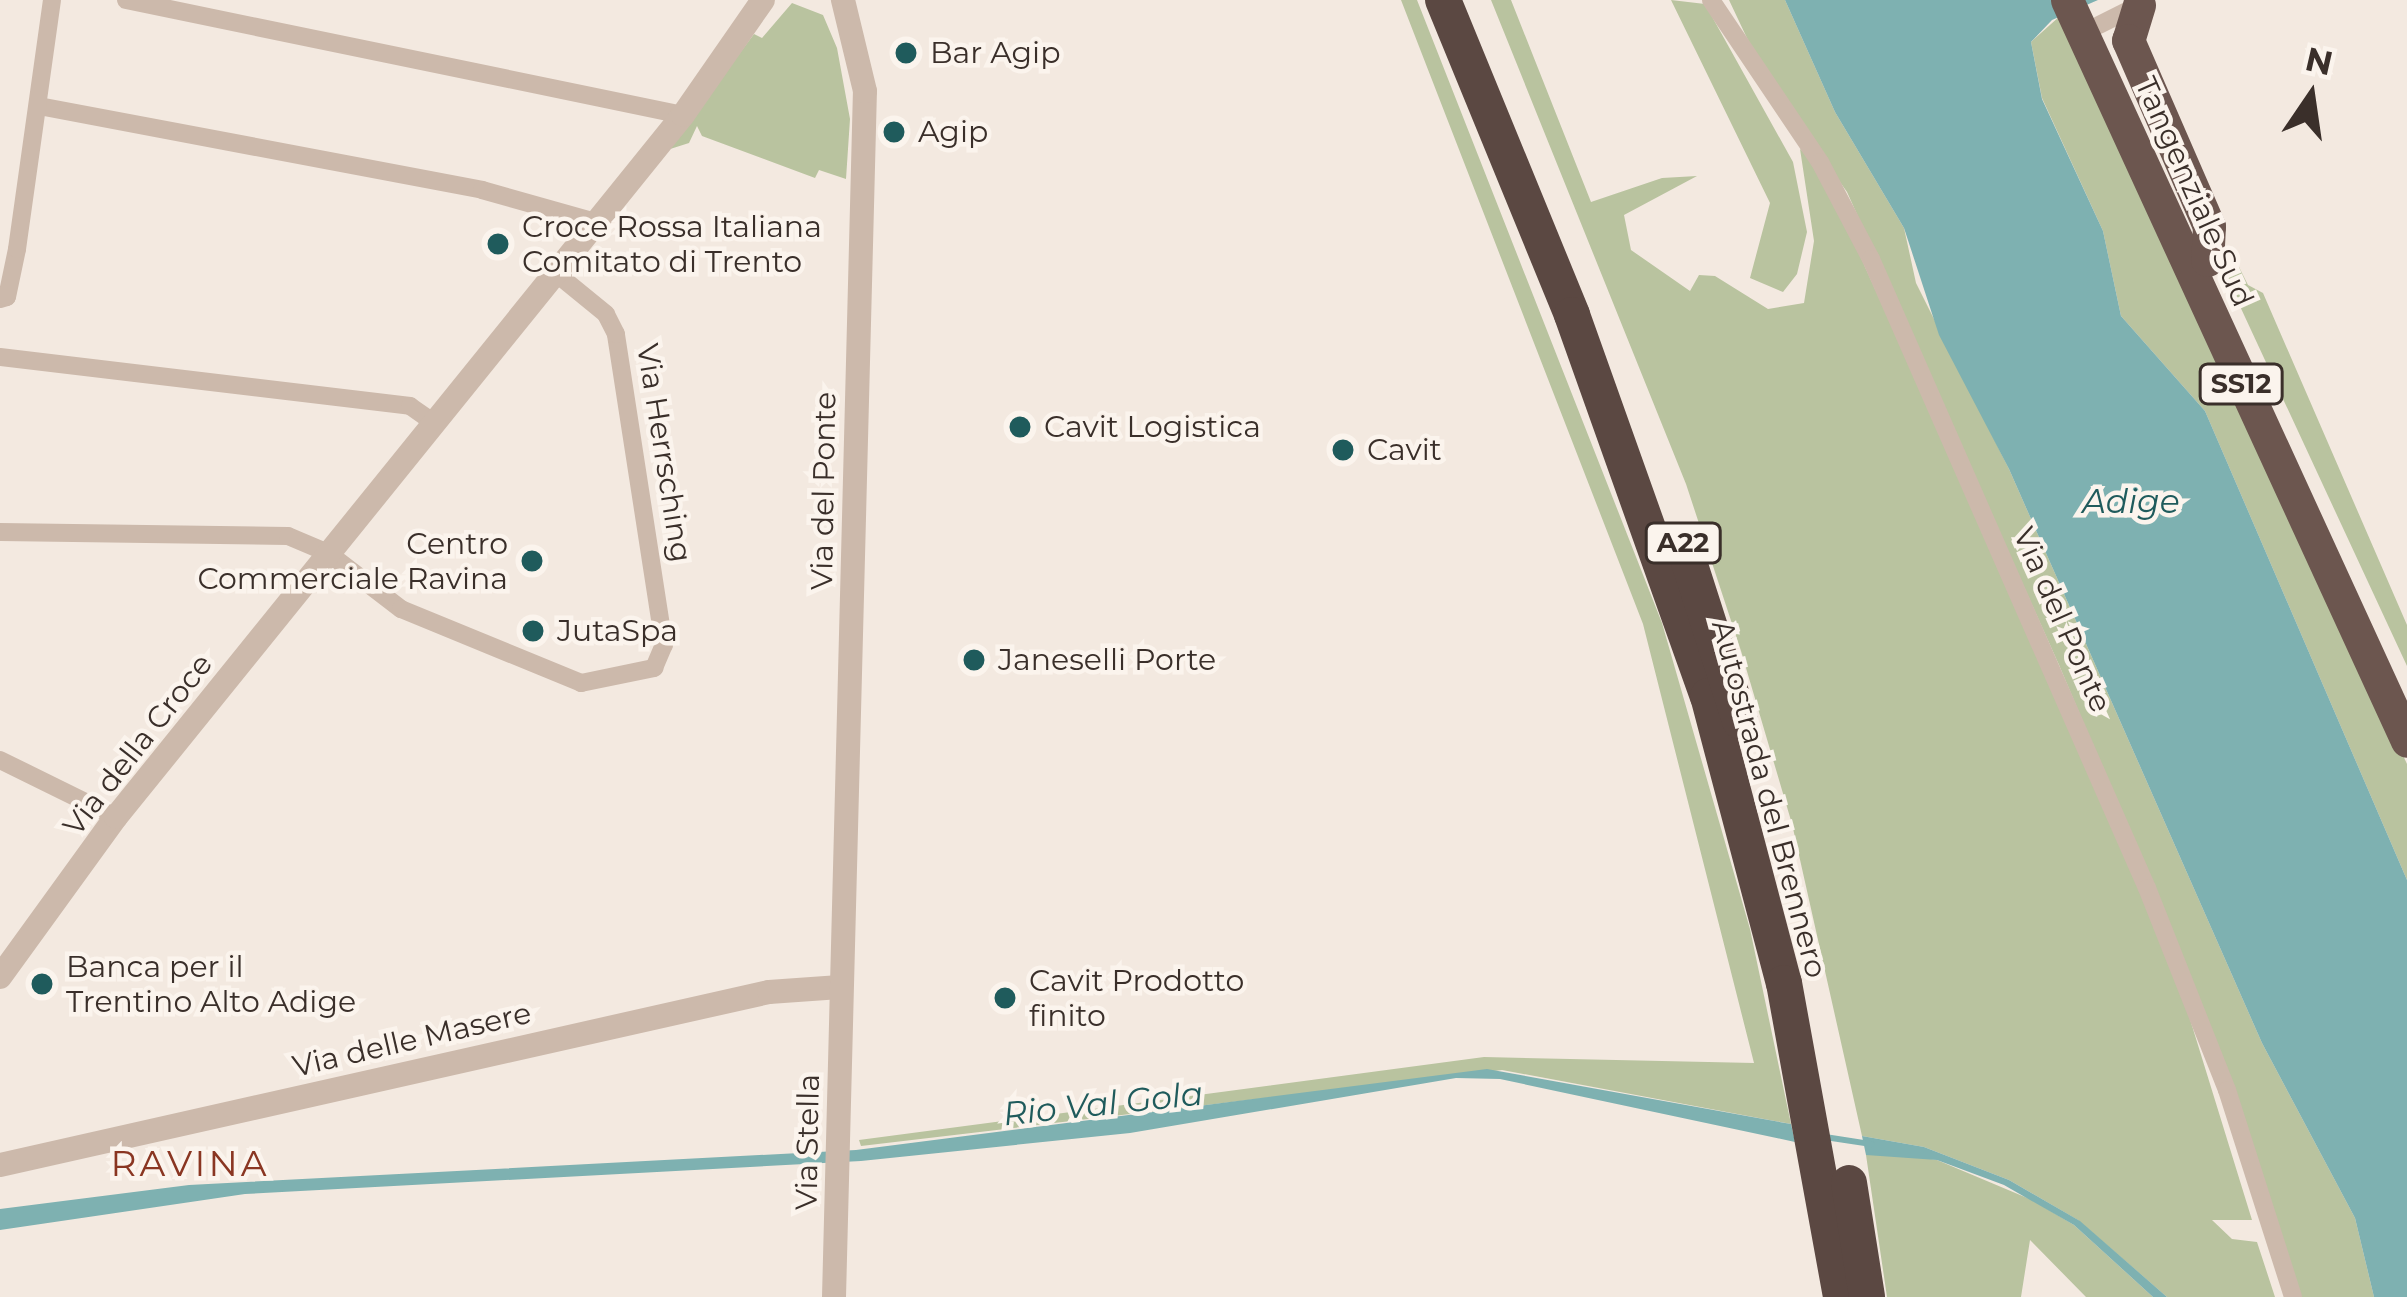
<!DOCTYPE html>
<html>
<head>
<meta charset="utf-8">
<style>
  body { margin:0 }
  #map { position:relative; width:2407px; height:1297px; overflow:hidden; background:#f3e9e0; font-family:Montserrat,sans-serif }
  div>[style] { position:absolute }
  .green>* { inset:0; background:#b9c39f }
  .water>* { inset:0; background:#7eb1b1 }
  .stream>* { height:6px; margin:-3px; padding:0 3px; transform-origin:3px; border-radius:3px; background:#7eb1b1 }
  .minor>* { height:18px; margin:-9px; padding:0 9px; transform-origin:9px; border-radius:9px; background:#ccb9ab }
  .tertiary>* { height:24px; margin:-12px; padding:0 12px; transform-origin:12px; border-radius:12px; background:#ccb9ab }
  .trunk>* { height:33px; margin:-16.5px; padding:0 16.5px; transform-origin:16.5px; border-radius:16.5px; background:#6c564f }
  .motorway>* { height:36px; margin:-18px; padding:0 18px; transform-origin:18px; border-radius:18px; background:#5b4842 }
  .dots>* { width:33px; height:33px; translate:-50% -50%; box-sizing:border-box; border:6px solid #fbf4ed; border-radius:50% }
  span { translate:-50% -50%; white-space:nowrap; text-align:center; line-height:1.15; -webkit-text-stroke:9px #fbf4ed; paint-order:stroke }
  .shield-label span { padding:3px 9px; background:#fbf4ed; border:3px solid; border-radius:9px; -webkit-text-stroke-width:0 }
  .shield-label { font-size:27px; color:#3a2f2a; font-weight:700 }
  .poi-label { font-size:30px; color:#3a2f2a }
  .left { translate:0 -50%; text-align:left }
  .right { translate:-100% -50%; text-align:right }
  .street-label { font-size:30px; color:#3a2f2a }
  .water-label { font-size:33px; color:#1f5b5c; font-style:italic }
  .quarter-label { font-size:36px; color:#8a3622; letter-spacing:3px }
  .north { position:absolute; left:2251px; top:36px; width:120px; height:120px; -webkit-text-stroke:9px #fbf4ed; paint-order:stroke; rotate:13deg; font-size:33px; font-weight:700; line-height:48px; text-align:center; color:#3a2f2a }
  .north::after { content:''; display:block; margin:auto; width:42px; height:54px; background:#3a2f2a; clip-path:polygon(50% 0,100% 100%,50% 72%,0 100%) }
</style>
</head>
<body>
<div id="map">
  <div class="green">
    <div style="clip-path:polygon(1401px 0,1417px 0,1662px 623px,1750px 929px,1791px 1124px,1502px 1070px,861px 1146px,859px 1140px,1484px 1057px,1754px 1063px,1643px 624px)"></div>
    <div style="clip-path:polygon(1491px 0,1511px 0,1591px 202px,1662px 178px,1697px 176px,1624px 215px,1631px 250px,1690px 291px,1699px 275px,1715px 276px,1768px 309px,1804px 303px,1814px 241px,1800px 149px,1818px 163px,2058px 693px,2181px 990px,2252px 1220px,2212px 1220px,2232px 1239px,2257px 1242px,2275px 1297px,2167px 1297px,2078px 1220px,2009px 1180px,1924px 1147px,1862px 1136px,1792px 824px,1741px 651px,1686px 484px)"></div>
    <div style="clip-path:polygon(1671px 0,1705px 4px,1793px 162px,1807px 232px,1797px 274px,1783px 292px,1750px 278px,1770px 203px)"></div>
    <div style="clip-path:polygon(1729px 0,1785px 0,1835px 112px,1904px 228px,1916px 283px,2009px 469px,2262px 1043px,2355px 1218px,2374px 1297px,2298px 1297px,2152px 885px,2059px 665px,1847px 192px,1763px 72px)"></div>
    <div style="clip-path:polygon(792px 3px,823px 15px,837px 48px,850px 119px,846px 179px,819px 170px,815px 178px,702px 136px,697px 126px,689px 143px,667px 150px,754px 34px,762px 38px)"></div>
    <div style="clip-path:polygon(2060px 16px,2407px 764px,2407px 880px,2205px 411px,2121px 316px,2103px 231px,2042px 98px,2031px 42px)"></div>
    <div style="clip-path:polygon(2219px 261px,2239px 267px,2248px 285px,2263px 293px,2407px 625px,2407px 666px)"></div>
    <div style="clip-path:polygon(1894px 1153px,1937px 1160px,2032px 1200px,2074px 1225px,2153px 1297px,2086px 1297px,2030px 1240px,2021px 1297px,1887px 1297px,1866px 1155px)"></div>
  </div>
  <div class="water">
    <div style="clip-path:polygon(1785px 0,2098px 0,2052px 20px,2031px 42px,2042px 99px,2103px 231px,2121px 316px,2205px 411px,2407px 880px,2407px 1297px,2374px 1297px,2355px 1218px,2262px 1043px,2009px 469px,1939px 335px,1904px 228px,1835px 112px)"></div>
    <div style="clip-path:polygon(1487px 1069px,1791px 1124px,1795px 1142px,1500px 1079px,1456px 1078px,1130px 1133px,861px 1161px,245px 1194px,0 1230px,0 1209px,189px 1185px,856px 1150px)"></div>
    <div style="clip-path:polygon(1862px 1136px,1924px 1147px,2009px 1180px,2080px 1221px,2167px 1297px,2153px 1297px,2074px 1225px,2004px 1185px,1937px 1160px,1866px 1155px)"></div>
  </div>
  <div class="stream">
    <div style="left:1825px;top:1137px;width:47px;rotate:8.7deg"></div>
  </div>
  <div class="minor">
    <div style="left:126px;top:0;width:569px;rotate:11.67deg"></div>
    <div style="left:1711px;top:0;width:195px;rotate:56.1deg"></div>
    <div style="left:1820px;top:162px;width:110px;rotate:62.3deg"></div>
    <div style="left:1871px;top:259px;width:687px;rotate:66.31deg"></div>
    <div style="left:2147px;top:888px;width:217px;rotate:68.4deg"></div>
    <div style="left:2227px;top:1090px;width:217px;rotate:72.3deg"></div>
    <div style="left:2099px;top:25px;width:42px;rotate:-26.6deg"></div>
    <div style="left:39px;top:106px;width:451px;rotate:10.7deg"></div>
    <div style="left:482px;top:190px;width:114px;rotate:15.7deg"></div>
    <div style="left:0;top:299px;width:7px;rotate:-16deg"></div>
    <div style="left:7px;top:297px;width:49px;rotate:-78.2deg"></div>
    <div style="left:17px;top:249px;width:251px;rotate:-82deg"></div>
    <div style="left:0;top:357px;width:413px;rotate:6.8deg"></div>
    <div style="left:410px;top:406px;width:29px;rotate:35deg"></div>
    <div style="left:0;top:532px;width:288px;rotate:0.8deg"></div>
    <div style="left:288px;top:536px;width:43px;rotate:23deg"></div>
    <div style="left:328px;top:553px;width:92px;rotate:37.5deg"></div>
    <div style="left:401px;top:609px;width:195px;rotate:22.3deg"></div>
    <div style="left:581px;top:683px;width:75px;rotate:-11.6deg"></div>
    <div style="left:654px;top:668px;width:25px;rotate:-67deg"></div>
    <div style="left:664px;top:645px;width:315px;rotate:-98.8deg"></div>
    <div style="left:616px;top:334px;width:22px;rotate:-117deg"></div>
    <div style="left:606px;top:314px;width:70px;rotate:-140.8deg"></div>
    <div style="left:0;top:760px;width:129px;rotate:26.2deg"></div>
  </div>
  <div class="tertiary">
    <div style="left:0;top:977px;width:198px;rotate:-54.1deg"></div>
    <div style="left:116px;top:817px;width:902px;rotate:-51.07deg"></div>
    <div style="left:683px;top:115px;width:140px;rotate:-55.2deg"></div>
    <div style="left:0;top:1165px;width:788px;rotate:-12.68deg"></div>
    <div style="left:769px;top:992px;width:71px;rotate:-4deg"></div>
    <div style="left:834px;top:1297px;width:1206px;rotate:-88.53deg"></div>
    <div style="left:865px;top:91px;width:94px;rotate:-103.6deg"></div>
  </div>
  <div class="trunk">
    <div style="left:2067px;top:0;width:815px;rotate:65.35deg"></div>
    <div style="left:2139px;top:5px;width:37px;rotate:107deg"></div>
    <div style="left:2128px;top:40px;width:203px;rotate:66.5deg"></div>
    <div style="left:2209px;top:226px;width:34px;rotate:93deg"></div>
  </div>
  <div class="motorway">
    <div style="left:1443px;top:0;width:340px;rotate:67.7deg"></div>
    <div style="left:1572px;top:315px;width:405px;rotate:70.4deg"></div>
    <div style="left:1708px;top:696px;width:297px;rotate:75.2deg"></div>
    <div style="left:1784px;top:983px;width:319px;rotate:79.7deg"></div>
    <div style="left:1689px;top:562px;width:167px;rotate:72.2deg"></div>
    <div style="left:1849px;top:1183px;width:115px;rotate:81deg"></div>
  </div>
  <div class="dots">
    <div style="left:906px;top:53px;background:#1f5b5c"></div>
    <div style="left:894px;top:132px;background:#1f5b5c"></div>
    <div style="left:498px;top:244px;background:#1f5b5c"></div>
    <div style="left:1020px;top:427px;background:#1f5b5c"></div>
    <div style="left:1343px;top:450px;background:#1f5b5c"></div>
    <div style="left:532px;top:561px;background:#1f5b5c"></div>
    <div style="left:533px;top:631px;background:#1f5b5c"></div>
    <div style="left:974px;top:660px;background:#1f5b5c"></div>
    <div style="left:42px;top:984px;background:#1f5b5c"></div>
    <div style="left:1005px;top:998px;background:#1f5b5c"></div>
  </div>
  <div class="shield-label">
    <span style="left:2241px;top:384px">SS12</span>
    <span style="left:1683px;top:543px">A22</span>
  </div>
  <div class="poi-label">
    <span class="left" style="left:930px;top:53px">Bar Agip</span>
    <span class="left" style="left:918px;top:132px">Agip</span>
    <span class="left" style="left:522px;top:244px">Croce Rossa Italiana<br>Comitato di Trento</span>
    <span class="left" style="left:1044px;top:427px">Cavit Logistica</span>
    <span class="left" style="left:1367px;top:450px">Cavit</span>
    <span class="right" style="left:508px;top:561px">Centro<br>Commerciale Ravina</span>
    <span class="left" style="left:557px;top:631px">JutaSpa</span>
    <span class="left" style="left:998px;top:660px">Janeselli Porte</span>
    <span class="left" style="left:66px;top:984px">Banca per il<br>Trentino Alto Adige</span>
    <span class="left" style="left:1029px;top:998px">Cavit Prodotto<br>finito</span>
  </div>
  <div class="street-label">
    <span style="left:2194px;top:192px;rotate:66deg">Tangenziale Sud</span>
    <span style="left:664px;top:453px;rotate:81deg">Via Herrsching</span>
    <span style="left:824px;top:491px;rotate:-89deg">Via del Ponte</span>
    <span style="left:2062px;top:620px;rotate:66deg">Via del Ponte</span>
    <span style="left:138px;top:745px;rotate:-52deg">Via della Croce</span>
    <span style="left:1769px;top:799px;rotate:75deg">Autostrada del Brennero</span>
    <span style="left:412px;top:1040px;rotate:-13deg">Via delle Masere</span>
    <span style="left:808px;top:1142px;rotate:-89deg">Via Stella</span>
  </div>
  <div class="water-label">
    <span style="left:2131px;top:502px">Adige</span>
    <span style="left:1103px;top:1104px;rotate:-6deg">Rio Val Gola</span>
  </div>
  <div class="quarter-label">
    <span style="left:190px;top:1164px">RAVINA</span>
  </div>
  <div class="north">N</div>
</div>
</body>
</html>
